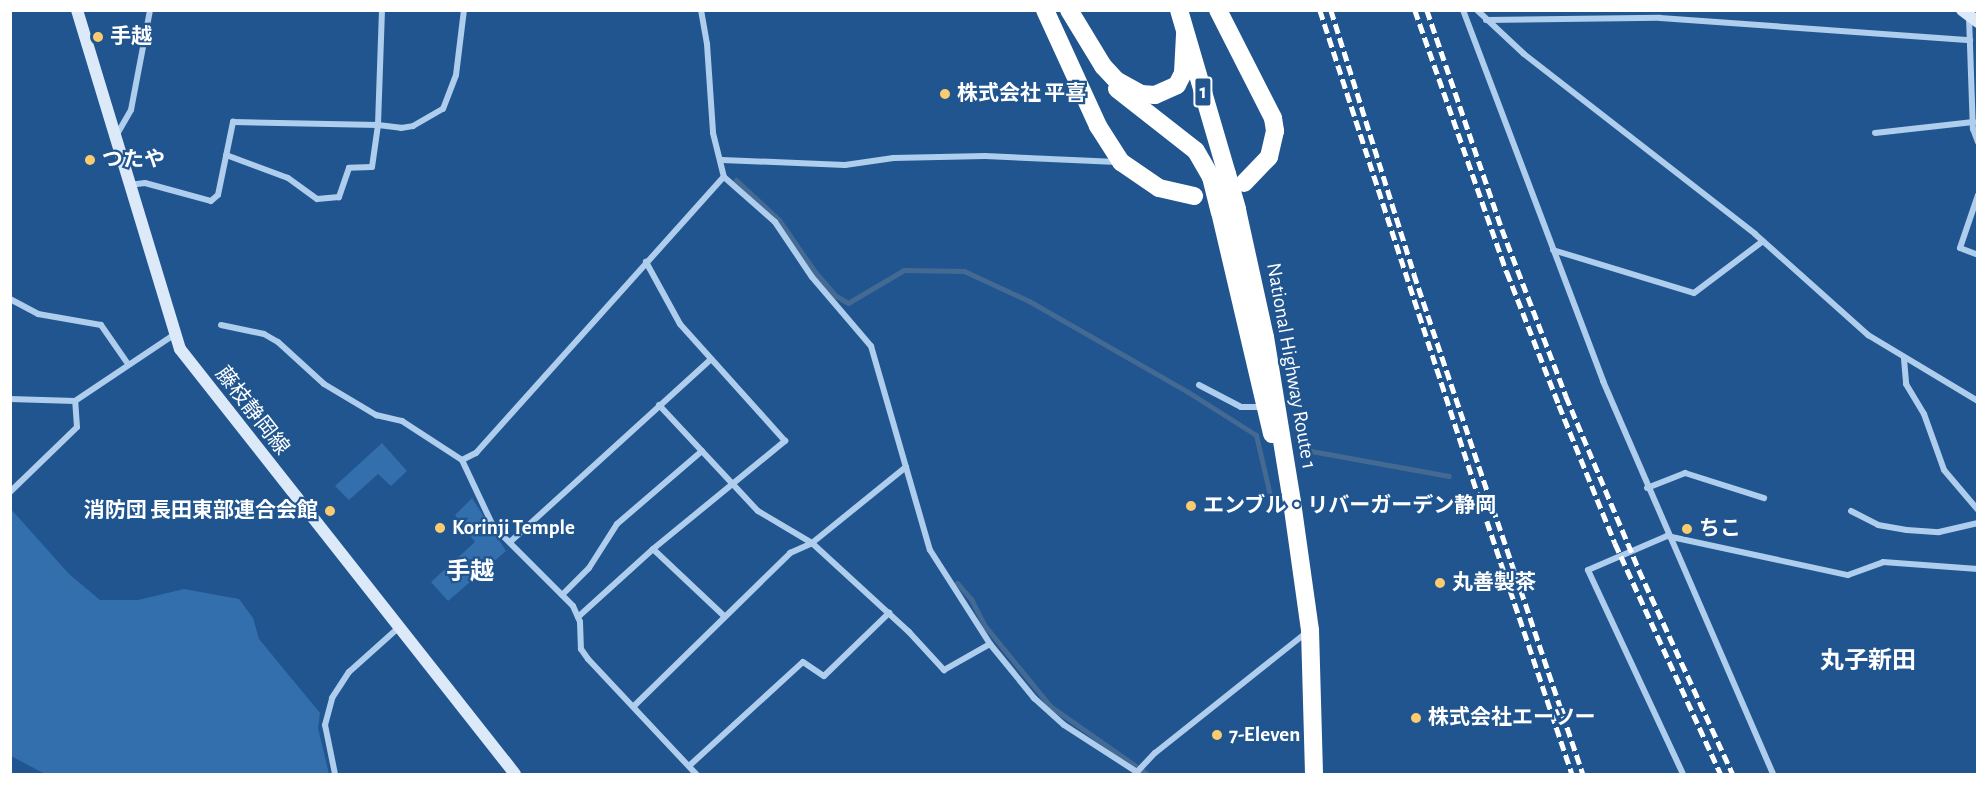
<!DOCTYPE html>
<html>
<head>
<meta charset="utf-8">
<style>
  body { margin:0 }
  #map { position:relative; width:1988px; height:785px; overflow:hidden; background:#20558f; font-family:"Alegreya Sans","Noto Sans JP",sans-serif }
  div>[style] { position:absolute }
  .green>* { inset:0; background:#336fac }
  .stream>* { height:5px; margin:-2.5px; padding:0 2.5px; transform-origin:2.5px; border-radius:2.5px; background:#446a93 }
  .street>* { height:6px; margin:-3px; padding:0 3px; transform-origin:3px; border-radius:3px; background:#afcdec }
  .secondary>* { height:12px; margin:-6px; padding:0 6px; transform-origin:6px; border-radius:6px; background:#dbe9f9 }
  .highway>* { height:18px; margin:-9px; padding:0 9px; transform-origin:9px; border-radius:9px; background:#fff }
  .rail>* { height:4.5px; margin-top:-2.25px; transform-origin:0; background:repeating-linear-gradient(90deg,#fff 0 10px,transparent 0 14.5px) }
  .highway-bridge>* { height:18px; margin:-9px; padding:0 9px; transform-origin:9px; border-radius:9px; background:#fff }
  .dots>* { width:16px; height:16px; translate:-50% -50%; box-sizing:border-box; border:3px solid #20558f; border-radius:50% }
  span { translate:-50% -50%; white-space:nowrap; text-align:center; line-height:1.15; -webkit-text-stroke:4.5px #20558f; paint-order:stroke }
  .shield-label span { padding:2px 4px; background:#20558f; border:2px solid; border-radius:4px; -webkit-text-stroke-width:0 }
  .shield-label { font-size:20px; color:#fff; font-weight:700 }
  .poi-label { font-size:21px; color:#fff; font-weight:700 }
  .left { translate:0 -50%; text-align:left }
  .right { translate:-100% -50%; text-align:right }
  .street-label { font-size:21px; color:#fff }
  .quarter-label { font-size:24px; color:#fff; font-weight:700 }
  .frame { position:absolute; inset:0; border:12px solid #fff; pointer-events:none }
</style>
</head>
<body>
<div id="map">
  <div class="green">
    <div style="clip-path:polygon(382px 443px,407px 471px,391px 486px,378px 474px,349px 500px,335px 486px)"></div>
    <div style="clip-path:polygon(472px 498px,506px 551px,448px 601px,431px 582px,475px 542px,455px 515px)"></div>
    <div style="clip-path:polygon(10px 508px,69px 574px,100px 600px,138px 600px,184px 589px,239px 599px,253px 618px,259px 639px,320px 713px,318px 728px,329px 774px,45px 774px,11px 756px)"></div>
  </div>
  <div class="stream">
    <div style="left:736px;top:180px;width:59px;rotate:42.9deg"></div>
    <div style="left:779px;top:220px;width:63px;rotate:55.3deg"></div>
    <div style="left:815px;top:272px;width:32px;rotate:49deg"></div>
    <div style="left:836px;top:296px;width:14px;rotate:30deg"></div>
    <div style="left:848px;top:303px;width:65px;rotate:-30.5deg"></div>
    <div style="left:904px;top:270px;width:60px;rotate:1deg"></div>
    <div style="left:964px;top:271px;width:72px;rotate:24.8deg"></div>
    <div style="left:1029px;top:301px;width:183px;rotate:29.8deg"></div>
    <div style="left:1188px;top:392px;width:80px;rotate:32.3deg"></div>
    <div style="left:1256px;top:435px;width:71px;rotate:76.9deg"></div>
    <div style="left:1311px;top:451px;width:140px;rotate:10.3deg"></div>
    <div style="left:957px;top:583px;width:21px;rotate:49deg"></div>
    <div style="left:971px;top:599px;width:30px;rotate:63deg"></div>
    <div style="left:985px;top:626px;width:103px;rotate:50.9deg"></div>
    <div style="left:1050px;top:706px;width:118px;rotate:35deg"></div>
  </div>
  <div class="street">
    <div style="left:382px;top:10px;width:115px;rotate:92deg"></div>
    <div style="left:378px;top:125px;width:23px;rotate:7deg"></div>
    <div style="left:401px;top:128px;width:12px;rotate:-9deg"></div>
    <div style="left:413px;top:126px;width:34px;rotate:-30deg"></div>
    <div style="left:443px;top:109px;width:36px;rotate:-69deg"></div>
    <div style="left:456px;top:75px;width:65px;rotate:-83deg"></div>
    <div style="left:701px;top:10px;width:35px;rotate:80deg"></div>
    <div style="left:707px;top:44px;width:89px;rotate:86.1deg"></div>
    <div style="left:713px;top:133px;width:45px;rotate:76deg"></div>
    <div style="left:724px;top:177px;width:68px;rotate:41.4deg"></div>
    <div style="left:775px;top:222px;width:66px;rotate:56.1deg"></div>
    <div style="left:812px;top:277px;width:91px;rotate:49.5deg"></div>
    <div style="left:871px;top:346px;width:212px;rotate:73.9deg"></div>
    <div style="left:930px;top:550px;width:112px;rotate:57.4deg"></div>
    <div style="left:990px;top:644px;width:70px;rotate:50.8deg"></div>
    <div style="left:1034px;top:698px;width:40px;rotate:42deg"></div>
    <div style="left:1064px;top:725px;width:87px;rotate:32.8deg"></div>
    <div style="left:1137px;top:772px;width:26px;rotate:-47deg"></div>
    <div style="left:1155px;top:753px;width:194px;rotate:-38.5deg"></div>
    <div style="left:1463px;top:10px;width:397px;rotate:69.3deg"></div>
    <div style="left:1603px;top:381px;width:428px;rotate:66.6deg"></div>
    <div style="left:1477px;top:10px;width:64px;rotate:43.1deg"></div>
    <div style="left:1524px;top:54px;width:293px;rotate:37.9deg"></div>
    <div style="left:1755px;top:234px;width:152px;rotate:41.8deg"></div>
    <div style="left:1868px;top:335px;width:128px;rotate:31deg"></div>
    <div style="left:1969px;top:17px;width:112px;rotate:88deg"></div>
    <div style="left:1973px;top:129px;width:14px;rotate:69deg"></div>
    <div style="left:1486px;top:20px;width:174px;rotate:-0.7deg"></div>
    <div style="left:1660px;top:18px;width:311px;rotate:4.1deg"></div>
    <div style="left:1875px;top:133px;width:99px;rotate:-6.4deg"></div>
    <div style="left:116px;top:136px;width:30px;rotate:-60deg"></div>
    <div style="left:131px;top:110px;width:102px;rotate:-79.2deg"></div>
    <div style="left:722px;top:160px;width:123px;rotate:2.3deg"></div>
    <div style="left:845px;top:165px;width:49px;rotate:-8.3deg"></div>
    <div style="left:893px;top:158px;width:92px;rotate:-1.2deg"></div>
    <div style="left:985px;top:156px;width:132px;rotate:2.6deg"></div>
    <div style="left:129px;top:185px;width:16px;rotate:-7deg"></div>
    <div style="left:145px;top:183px;width:68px;rotate:15.3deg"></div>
    <div style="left:211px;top:201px;width:9px;rotate:-41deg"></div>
    <div style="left:218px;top:195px;width:75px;rotate:-78.4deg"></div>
    <div style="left:233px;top:122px;width:145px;rotate:1.2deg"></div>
    <div style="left:378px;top:125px;width:42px;rotate:98.1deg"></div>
    <div style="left:372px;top:167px;width:23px;rotate:178deg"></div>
    <div style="left:349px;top:168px;width:31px;rotate:109deg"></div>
    <div style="left:339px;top:197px;width:22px;rotate:175deg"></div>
    <div style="left:317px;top:199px;width:36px;rotate:-144deg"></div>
    <div style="left:288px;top:178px;width:66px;rotate:-159.6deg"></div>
    <div style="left:1978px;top:195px;width:56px;rotate:108.8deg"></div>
    <div style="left:1960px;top:248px;width:19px;rotate:21deg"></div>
    <div style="left:1553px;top:250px;width:147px;rotate:17deg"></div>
    <div style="left:1694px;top:293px;width:86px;rotate:-37deg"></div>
    <div style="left:10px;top:299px;width:32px;rotate:28deg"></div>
    <div style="left:38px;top:314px;width:64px;rotate:9.9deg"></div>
    <div style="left:101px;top:325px;width:47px;rotate:55.3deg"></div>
    <div style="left:221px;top:325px;width:44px;rotate:11.8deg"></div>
    <div style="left:264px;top:334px;width:16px;rotate:30deg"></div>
    <div style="left:278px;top:342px;width:62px;rotate:42.4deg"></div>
    <div style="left:324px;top:384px;width:61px;rotate:30.8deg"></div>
    <div style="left:376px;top:415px;width:27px;rotate:13deg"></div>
    <div style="left:402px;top:421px;width:72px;rotate:33deg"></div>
    <div style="left:462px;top:460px;width:73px;rotate:64.8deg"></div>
    <div style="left:493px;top:526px;width:113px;rotate:45deg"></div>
    <div style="left:573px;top:606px;width:17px;rotate:66deg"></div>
    <div style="left:580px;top:622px;width:27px;rotate:88deg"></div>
    <div style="left:581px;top:649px;width:12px;rotate:55deg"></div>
    <div style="left:588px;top:659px;width:158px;rotate:46.8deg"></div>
    <div style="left:1904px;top:359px;width:25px;rotate:85deg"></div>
    <div style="left:1906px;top:384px;width:35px;rotate:59deg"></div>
    <div style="left:1924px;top:414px;width:59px;rotate:70.3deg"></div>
    <div style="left:1944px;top:470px;width:52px;rotate:49.6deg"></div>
    <div style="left:1199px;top:385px;width:47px;rotate:27.6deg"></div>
    <div style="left:1241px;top:407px;width:23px"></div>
    <div style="left:10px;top:399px;width:65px;rotate:1.8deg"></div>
    <div style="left:75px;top:401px;width:120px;rotate:-33.8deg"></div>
    <div style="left:659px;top:405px;width:145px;rotate:47deg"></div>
    <div style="left:758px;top:511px;width:63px;rotate:30.7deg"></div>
    <div style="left:812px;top:543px;width:132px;rotate:42.5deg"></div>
    <div style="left:909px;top:632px;width:52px;rotate:47.4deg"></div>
    <div style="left:944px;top:670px;width:53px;rotate:-29.5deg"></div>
    <div style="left:462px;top:460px;width:16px;rotate:-27deg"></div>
    <div style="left:476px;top:453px;width:371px;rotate:-48.1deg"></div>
    <div style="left:1647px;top:488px;width:41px;rotate:-21.5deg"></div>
    <div style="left:1685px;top:473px;width:83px;rotate:17.6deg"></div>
    <div style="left:10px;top:492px;width:93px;rotate:-44.1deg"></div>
    <div style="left:77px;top:427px;width:26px;rotate:-94deg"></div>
    <div style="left:1851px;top:511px;width:30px;rotate:27deg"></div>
    <div style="left:1878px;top:525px;width:29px;rotate:10deg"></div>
    <div style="left:1907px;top:530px;width:32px;rotate:4deg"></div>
    <div style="left:1939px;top:532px;width:40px;rotate:-13deg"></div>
    <div style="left:510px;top:542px;width:272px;rotate:-42.3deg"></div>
    <div style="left:653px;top:549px;width:98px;rotate:43.3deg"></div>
    <div style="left:562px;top:595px;width:38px;rotate:-45deg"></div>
    <div style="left:589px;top:568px;width:52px;rotate:-57.5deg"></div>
    <div style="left:617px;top:524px;width:112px;rotate:-40.7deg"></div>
    <div style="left:578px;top:617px;width:101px;rotate:-42.2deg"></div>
    <div style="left:653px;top:549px;width:171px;rotate:-39.3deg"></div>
    <div style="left:785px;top:441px;width:157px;rotate:-131.9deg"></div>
    <div style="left:680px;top:324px;width:71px;rotate:-118.7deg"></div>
    <div style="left:634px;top:706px;width:219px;rotate:-44.4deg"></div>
    <div style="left:790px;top:553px;width:24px;rotate:-24deg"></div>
    <div style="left:812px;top:543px;width:121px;rotate:-39deg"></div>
    <div style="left:689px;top:766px;width:154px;rotate:-42.4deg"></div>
    <div style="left:803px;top:662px;width:25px;rotate:34deg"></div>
    <div style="left:824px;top:676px;width:91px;rotate:-44.1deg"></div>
    <div style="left:335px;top:774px;width:50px;rotate:-101.5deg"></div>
    <div style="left:325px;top:725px;width:28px;rotate:-75deg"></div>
    <div style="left:332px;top:698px;width:31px;rotate:-57deg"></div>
    <div style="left:349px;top:672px;width:66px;rotate:-41.9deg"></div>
    <div style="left:1683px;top:774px;width:225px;rotate:-115deg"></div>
    <div style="left:1588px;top:570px;width:86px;rotate:-23.3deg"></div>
    <div style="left:1667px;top:536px;width:185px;rotate:12.2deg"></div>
    <div style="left:1848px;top:575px;width:37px;rotate:-20deg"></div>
    <div style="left:1883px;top:562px;width:95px;rotate:4.2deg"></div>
  </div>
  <div class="secondary">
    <div style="left:77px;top:10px;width:354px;rotate:73.1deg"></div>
    <div style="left:180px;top:349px;width:541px;rotate:51.75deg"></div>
    <div style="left:1962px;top:10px;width:20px;rotate:37deg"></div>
  </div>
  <div class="highway">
    <div style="left:1045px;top:10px;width:128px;rotate:65.4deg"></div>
    <div style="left:1098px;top:126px;width:43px;rotate:57.4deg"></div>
    <div style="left:1121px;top:162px;width:46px;rotate:34.4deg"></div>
    <div style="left:1159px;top:188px;width:36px;rotate:13deg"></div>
    <div style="left:1069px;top:10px;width:66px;rotate:58.7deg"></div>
    <div style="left:1103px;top:66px;width:19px;rotate:47deg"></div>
    <div style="left:1116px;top:80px;width:29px;rotate:29deg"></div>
    <div style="left:1141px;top:94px;width:14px;rotate:4deg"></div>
    <div style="left:1155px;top:95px;width:24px;rotate:-24deg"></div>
    <div style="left:1177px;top:85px;width:13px;rotate:-63deg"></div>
    <div style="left:1183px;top:73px;width:39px;rotate:-87deg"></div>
    <div style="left:1179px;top:10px;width:171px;rotate:73.7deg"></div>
    <div style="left:1218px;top:10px;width:121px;rotate:63deg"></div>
    <div style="left:1273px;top:118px;width:13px;rotate:81deg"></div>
    <div style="left:1275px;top:131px;width:27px;rotate:103deg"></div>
    <div style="left:1269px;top:157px;width:36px;rotate:134deg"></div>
    <div style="left:1117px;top:89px;width:100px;rotate:38.1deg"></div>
    <div style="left:1196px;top:151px;width:30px;rotate:60deg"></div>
    <div style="left:1237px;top:210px;width:130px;rotate:77.6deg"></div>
    <div style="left:1265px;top:337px;width:167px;rotate:80.7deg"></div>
    <div style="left:1292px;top:502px;width:129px;rotate:82deg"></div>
    <div style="left:1310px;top:630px;width:144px;rotate:88.4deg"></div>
    <div style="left:1220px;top:212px;width:228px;rotate:76.8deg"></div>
  </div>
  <div class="rail">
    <div style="left:1320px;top:10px;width:513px;rotate:71.95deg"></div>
    <div style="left:1331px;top:10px;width:277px;rotate:72.5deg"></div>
    <div style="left:1414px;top:274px;width:528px;rotate:71.32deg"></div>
    <div style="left:1415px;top:10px;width:278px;rotate:70.7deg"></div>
    <div style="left:1507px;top:272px;width:143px;rotate:68.6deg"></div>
    <div style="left:1559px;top:405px;width:149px;rotate:67.9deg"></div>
    <div style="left:1615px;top:543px;width:254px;rotate:65.4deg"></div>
    <div style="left:1427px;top:10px;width:231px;rotate:71.1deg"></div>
    <div style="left:1502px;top:229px;width:179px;rotate:69deg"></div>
    <div style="left:1566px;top:396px;width:189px;rotate:67.2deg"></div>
    <div style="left:1639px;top:570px;width:225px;rotate:65.3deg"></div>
    <div style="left:1487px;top:521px;width:267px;rotate:71.4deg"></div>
  </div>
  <div class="highway-bridge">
    <div style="left:1227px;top:174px;width:37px;rotate:74deg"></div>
    <div style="left:1211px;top:177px;width:36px;rotate:76deg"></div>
  </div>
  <div class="dots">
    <div style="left:98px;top:37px;background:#facc6f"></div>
    <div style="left:945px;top:94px;background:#facc6f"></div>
    <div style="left:90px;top:160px;background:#facc6f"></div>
    <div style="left:1191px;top:506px;background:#facc6f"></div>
    <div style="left:330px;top:511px;background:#facc6f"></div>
    <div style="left:440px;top:528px;background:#facc6f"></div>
    <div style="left:1687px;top:529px;background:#facc6f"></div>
    <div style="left:1440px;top:583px;background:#facc6f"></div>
    <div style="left:1416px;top:718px;background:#facc6f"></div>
    <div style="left:1217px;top:735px;background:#facc6f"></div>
  </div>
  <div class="shield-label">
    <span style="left:1203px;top:92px">1</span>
  </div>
  <div class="poi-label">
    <span class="left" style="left:110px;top:37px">手越</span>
    <span class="left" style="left:957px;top:94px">株式会社 平喜</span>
    <span class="left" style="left:102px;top:160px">つたや</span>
    <span class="left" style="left:1203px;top:506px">エンブル・リバーガーデン静岡</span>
    <span class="right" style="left:318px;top:511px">消防団 長田東部連合会館</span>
    <span class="left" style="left:452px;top:528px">Korinji Temple</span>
    <span class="left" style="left:1699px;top:529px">ちこ</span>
    <span class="left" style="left:1452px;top:583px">丸善製茶</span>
    <span class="left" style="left:1428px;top:718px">株式会社エーツー</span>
    <span class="left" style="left:1229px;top:735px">7-Eleven</span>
  </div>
  <div class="street-label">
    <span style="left:1291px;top:366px;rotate:80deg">National Highway Route 1</span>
    <span style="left:252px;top:411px;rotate:52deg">藤枝静岡線</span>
  </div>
  <div class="quarter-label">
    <span style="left:470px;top:573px">手越</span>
    <span style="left:1868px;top:662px">丸子新田</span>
  </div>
  <div class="frame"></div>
</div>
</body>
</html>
